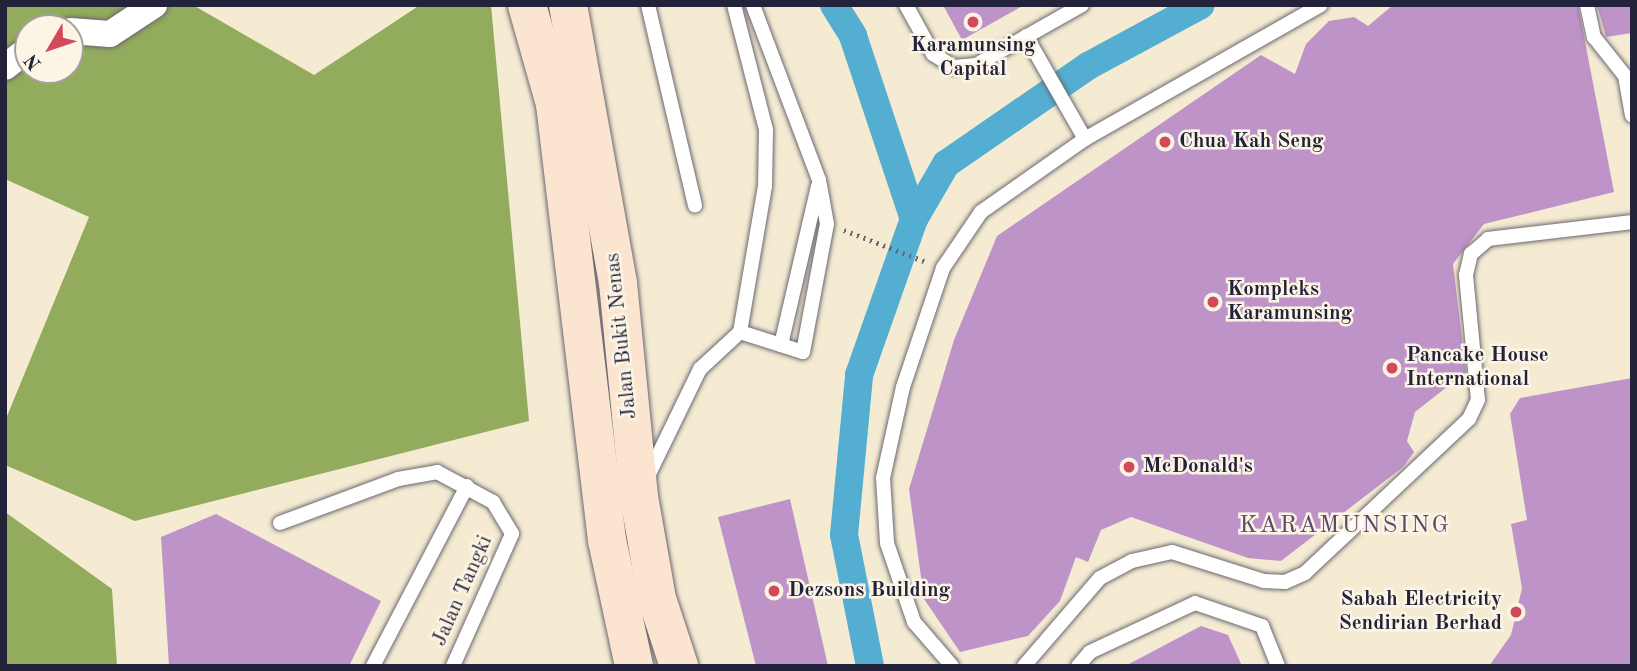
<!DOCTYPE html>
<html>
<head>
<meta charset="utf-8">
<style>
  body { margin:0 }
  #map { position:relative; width:1637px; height:671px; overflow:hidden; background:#f5ebd3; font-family:"Old Standard TT",serif }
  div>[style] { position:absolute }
  .forest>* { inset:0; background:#92ab5c }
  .canal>* { height:28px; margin:-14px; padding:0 14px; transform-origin:14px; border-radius:14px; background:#54aed1 }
  .building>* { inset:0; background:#be94c8 }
  .path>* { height:4.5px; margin-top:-2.25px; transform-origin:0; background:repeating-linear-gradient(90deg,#6c6870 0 2px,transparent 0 7px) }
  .roads { filter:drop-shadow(0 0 2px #6c6870) drop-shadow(0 0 2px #6c6870) }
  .lane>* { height:14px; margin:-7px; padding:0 7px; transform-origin:7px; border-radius:7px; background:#fff }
  .street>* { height:26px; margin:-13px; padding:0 13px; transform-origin:13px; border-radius:13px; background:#fff }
  .secondary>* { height:38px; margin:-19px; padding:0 19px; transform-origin:19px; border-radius:19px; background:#fce5d0 }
  .dots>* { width:19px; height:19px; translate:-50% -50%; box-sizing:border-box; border:4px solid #fcf5e5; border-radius:50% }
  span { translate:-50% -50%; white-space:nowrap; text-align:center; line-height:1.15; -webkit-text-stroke:5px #fcf5e5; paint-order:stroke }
  .poi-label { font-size:21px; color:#22223b; font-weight:700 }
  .left { translate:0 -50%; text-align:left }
  .right { translate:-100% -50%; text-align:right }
  .street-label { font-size:21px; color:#22223b }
  .quarter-label { font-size:24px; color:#594a6c; letter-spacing:2px }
  .frame { position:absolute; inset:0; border:7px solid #22223b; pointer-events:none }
  .north { position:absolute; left:14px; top:14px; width:70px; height:70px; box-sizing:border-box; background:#fcf5e5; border:2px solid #a5a1a1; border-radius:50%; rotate:231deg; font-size:19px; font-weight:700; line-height:28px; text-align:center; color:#22223b }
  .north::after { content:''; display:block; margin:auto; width:24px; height:32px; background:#d1495b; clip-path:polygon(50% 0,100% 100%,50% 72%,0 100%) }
</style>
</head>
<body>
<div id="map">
  <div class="forest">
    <div style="clip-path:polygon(evenodd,5px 5px,193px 5px,314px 75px,420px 5px,491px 5px,529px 421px,135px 521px,5px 465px,5px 421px,89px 217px,5px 179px,5px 5px,28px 28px,70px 28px,70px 70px,28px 70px,28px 28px)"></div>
    <div style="clip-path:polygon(5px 512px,112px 589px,117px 666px,5px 666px)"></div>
  </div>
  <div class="canal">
    <div style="left:834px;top:5px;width:36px;rotate:58deg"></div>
    <div style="left:853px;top:36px;width:193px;rotate:71.6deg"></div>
    <div style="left:870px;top:666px;width:134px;rotate:-101.2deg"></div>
    <div style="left:844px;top:535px;width:161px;rotate:-84.6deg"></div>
    <div style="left:859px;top:375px;width:165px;rotate:-70.6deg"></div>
    <div style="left:914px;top:219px;width:64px;rotate:-59.8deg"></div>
    <div style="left:946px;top:164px;width:173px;rotate:-34.6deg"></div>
    <div style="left:1088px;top:66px;width:128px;rotate:-28.4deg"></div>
  </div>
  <div class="building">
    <div style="clip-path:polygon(943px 5px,1024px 5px,962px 40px)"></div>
    <div style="clip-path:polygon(1393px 5px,1578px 5px,1614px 192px,1484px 224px,1453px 264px,1466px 372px,1415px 412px,1407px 441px,1414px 452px,1403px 467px,1281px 561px,1248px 558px,1131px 517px,1101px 530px,1088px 562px,1076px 557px,1060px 601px,1028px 636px,960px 652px,924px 599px,909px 489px,954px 340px,997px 236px,1261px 55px,1295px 74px,1306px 44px,1329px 21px,1354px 17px,1368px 26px)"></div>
    <div style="clip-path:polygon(1597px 5px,1632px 5px,1632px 33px,1606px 37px)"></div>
    <div style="clip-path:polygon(1632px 378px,1632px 666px,1489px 666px,1511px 635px,1522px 588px,1511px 524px,1527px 520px,1510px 414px,1520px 398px)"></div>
    <div style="clip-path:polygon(790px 499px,828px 666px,756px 666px,718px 517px)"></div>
    <div style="clip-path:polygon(216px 514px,381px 601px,349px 666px,169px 666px,161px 537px)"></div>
    <div style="clip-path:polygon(1201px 626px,1228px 635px,1242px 666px,1125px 666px)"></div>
  </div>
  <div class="path">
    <div style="left:844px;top:230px;width:86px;rotate:21.2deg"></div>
  </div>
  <div class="roads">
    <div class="lane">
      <div style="left:648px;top:5px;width:206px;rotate:76.8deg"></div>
      <div style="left:734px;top:5px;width:129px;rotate:75.6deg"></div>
      <div style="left:766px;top:130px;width:56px;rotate:91deg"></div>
      <div style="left:765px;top:186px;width:148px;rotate:99.7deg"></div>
      <div style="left:906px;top:5px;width:56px;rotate:61.1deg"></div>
      <div style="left:933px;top:54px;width:25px;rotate:32deg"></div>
      <div style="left:954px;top:67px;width:22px;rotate:-5deg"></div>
      <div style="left:976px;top:65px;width:122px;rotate:-29.5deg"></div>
      <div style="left:1587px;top:5px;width:33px;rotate:78deg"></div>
      <div style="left:1594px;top:37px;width:50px;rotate:51.5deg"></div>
      <div style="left:1625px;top:76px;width:40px;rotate:80deg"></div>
      <div style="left:1026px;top:36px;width:119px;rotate:60.2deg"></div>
      <div style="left:781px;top:345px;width:163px;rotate:-76.9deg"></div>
      <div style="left:648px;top:476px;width:119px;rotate:-64.1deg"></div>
      <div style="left:700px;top:369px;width:54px;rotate:-42.8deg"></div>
      <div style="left:740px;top:332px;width:66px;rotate:17.6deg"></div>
      <div style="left:803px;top:352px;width:130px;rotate:-79.4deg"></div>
      <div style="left:827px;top:224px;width:45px;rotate:-100.3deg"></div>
      <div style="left:819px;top:180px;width:187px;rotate:-110.7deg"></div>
      <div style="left:280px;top:523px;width:126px;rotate:-20.4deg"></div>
      <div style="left:398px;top:479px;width:40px;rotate:-10deg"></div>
      <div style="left:437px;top:472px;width:64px;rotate:28.2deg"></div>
      <div style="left:493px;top:502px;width:37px;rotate:59deg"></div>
      <div style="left:512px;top:534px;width:145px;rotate:114.1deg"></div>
      <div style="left:373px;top:666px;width:203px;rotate:-62.4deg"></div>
      <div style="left:952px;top:666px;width:58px;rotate:-130.8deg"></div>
      <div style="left:914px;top:622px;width:83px;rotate:-108.9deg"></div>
      <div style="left:887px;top:543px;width:65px;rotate:-93.5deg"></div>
      <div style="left:883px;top:478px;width:93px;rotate:-77.6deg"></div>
      <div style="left:903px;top:387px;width:126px;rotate:-71.4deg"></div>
      <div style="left:943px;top:268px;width:68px;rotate:-55.8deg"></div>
      <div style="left:981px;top:212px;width:127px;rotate:-35.1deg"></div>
      <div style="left:1085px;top:139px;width:271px;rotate:-29.6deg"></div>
      <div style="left:1024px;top:666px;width:116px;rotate:-49.2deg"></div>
      <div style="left:1100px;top:578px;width:36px;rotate:-28deg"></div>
      <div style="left:1132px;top:561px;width:41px;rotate:-12.7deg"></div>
      <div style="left:1172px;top:552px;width:96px;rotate:17.5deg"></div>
      <div style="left:1264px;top:581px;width:21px;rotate:3deg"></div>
      <div style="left:1285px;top:582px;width:22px;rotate:-24deg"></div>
      <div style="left:1305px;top:573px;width:225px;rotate:-43.2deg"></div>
      <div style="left:1469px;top:419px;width:21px;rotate:-65deg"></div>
      <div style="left:1478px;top:400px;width:126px;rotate:-95.5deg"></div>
      <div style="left:1466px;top:275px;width:22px;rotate:-77deg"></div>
      <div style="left:1471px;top:254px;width:23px;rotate:-41deg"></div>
      <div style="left:1488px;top:239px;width:145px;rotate:-6.7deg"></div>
      <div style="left:1078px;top:666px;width:18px;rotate:-49deg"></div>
      <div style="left:1090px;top:652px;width:116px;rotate:-25deg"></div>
      <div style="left:1195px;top:603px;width:71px;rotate:18.9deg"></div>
      <div style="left:1262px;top:626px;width:43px;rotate:68.2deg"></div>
    </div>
    <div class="street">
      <div style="left:70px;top:31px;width:40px;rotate:4.3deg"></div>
      <div style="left:110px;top:34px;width:53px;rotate:-33.4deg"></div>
      <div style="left:5px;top:67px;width:29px;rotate:-38deg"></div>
    </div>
    <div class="secondary">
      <div style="left:527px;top:5px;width:103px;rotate:74.2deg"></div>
      <div style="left:555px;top:104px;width:439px;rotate:83.2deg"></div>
      <div style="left:607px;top:540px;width:129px;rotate:77.9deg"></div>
      <div style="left:568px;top:5px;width:282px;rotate:79.8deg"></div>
      <div style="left:618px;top:283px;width:215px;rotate:84.4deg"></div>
      <div style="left:639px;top:497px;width:104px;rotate:80deg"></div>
      <div style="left:657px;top:599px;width:71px;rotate:71.8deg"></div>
    </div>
  </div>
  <div class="dots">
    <div style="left:973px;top:22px;background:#d1495b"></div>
    <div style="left:1165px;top:142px;background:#d1495b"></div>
    <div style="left:1213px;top:302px;background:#d1495b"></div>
    <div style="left:1392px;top:368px;background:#d1495b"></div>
    <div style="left:1129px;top:467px;background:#d1495b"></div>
    <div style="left:774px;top:591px;background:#d1495b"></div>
    <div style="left:1516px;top:612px;background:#d1495b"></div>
  </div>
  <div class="poi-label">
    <span style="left:973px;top:58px">Karamunsing<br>Capital</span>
    <span class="left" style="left:1179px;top:142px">Chua Kah Seng</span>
    <span class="left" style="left:1227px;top:302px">Kompleks<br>Karamunsing</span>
    <span class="left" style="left:1406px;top:368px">Pancake House<br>International</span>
    <span class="left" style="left:1143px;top:467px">McDonald's</span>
    <span class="left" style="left:788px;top:591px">Dezsons Building</span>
    <span class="right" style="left:1502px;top:612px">Sabah Electricity<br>Sendirian Berhad</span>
  </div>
  <div class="street-label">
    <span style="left:622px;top:336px;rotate:-96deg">Jalan Bukit Nenas</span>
    <span style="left:463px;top:591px;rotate:-66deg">Jalan Tangki</span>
  </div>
  <div class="quarter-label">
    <span style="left:1345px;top:527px">KARAMUNSING</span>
  </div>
  <div class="frame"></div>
  <div class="north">N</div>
</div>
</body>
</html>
